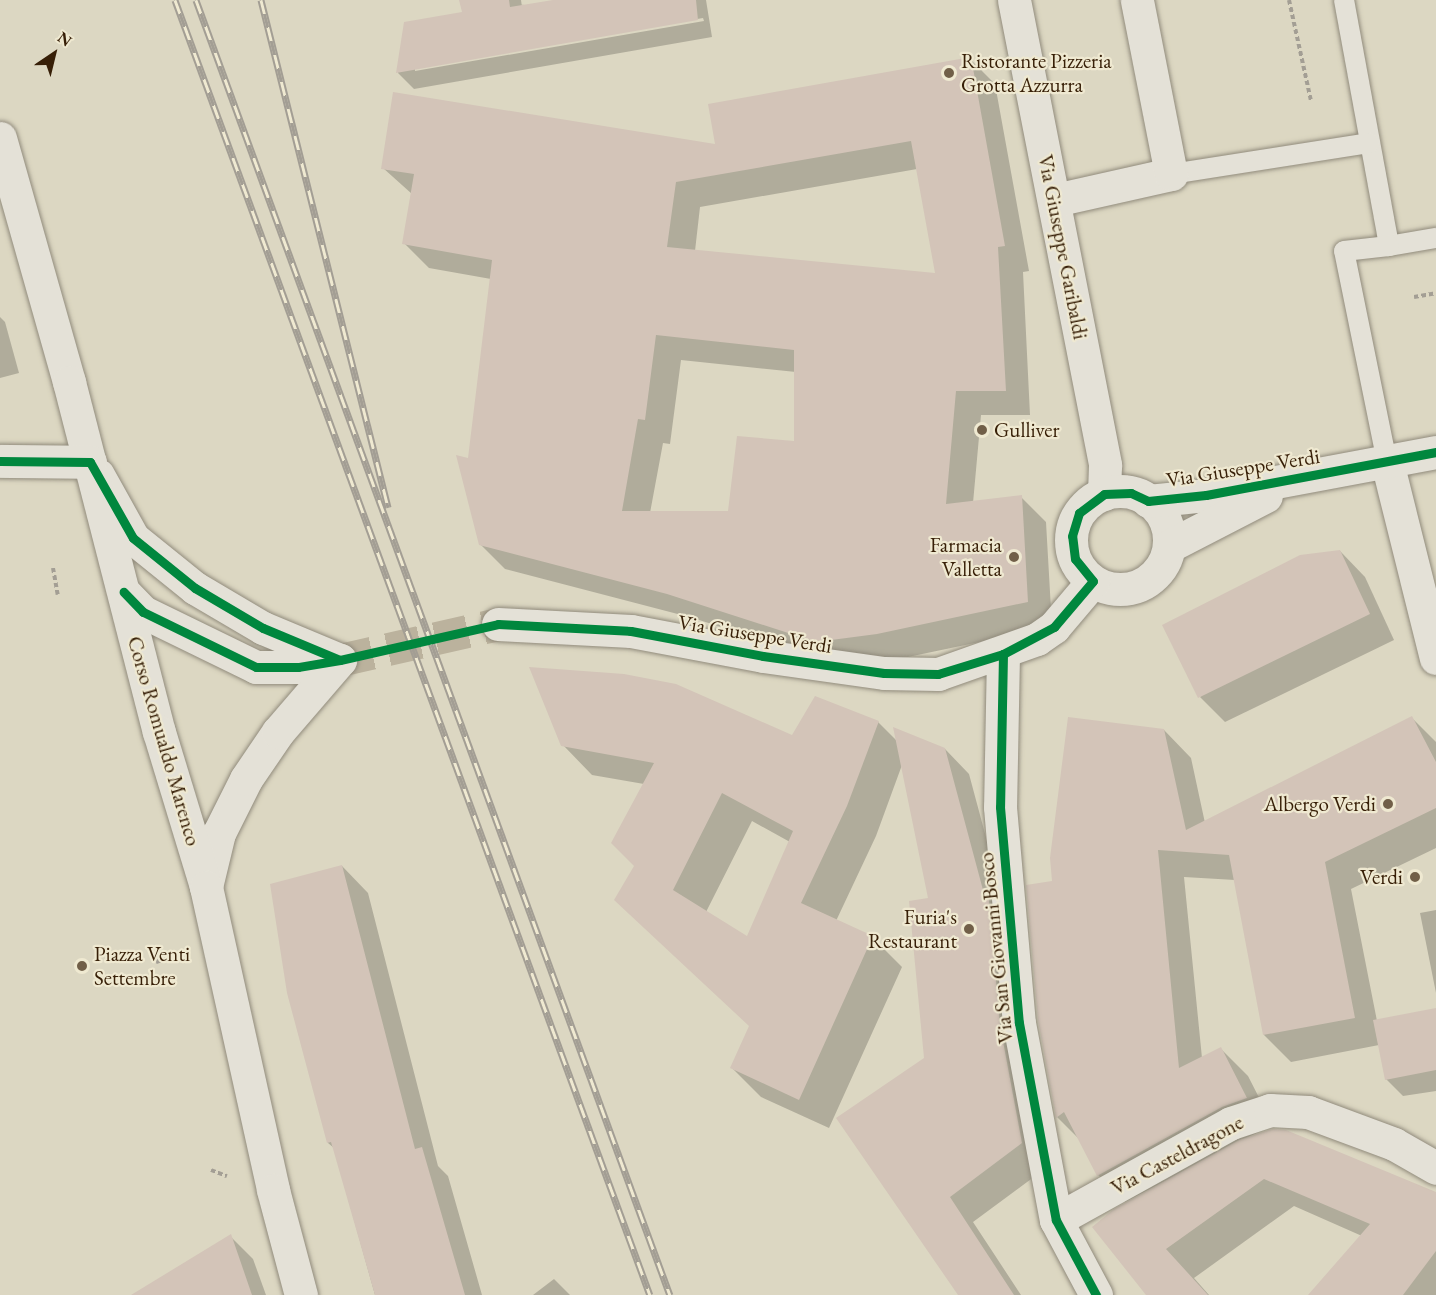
<!DOCTYPE html>
<html>
<head>
<meta charset="utf-8">
<style>
  body { margin:0 }
  #map { position:relative; width:1436px; height:1295px; overflow:hidden; background:#dcd7c2; font-family:"EB Garamond",serif }
  div>[style] { position:absolute }
  .shadow>* { inset:0; background:#0003 }
  .building>* { inset:0; background:#d3c4b8 }
  .tertiary-tunnel>* { height:33px; margin-top:-16.5px; transform-origin:0; background:repeating-linear-gradient(90deg,#bbb29d 0 33px,transparent 0 49px) }
  .path>* { height:4px; margin-top:-2px; transform-origin:0; background:repeating-linear-gradient(90deg,#a39e94 0 4.5px,transparent 0 7.5px) }
  .roads { filter:drop-shadow(0 0 2px #918b7c) drop-shadow(0 0 2px #918b7c) }
  .service>* { height:20px; margin:-10px; padding:0 10px; transform-origin:10px; border-radius:10px; background:#e4e1d7 }
  .minor>* { height:33px; margin:-16.5px; padding:0 16.5px; transform-origin:16.5px; border-radius:16.5px; background:#e4e1d7 }
  .tertiary>* { height:33px; margin:-16.5px; padding:0 16.5px; transform-origin:16.5px; border-radius:16.5px; background:#e4e1d7 }
  .tertiary>.ring { margin:-16.5px; padding:0; box-sizing:content-box; background:none; border:33px solid #e4e1d7; border-radius:50% }
  .secondary>* { height:33px; margin:-16.5px; padding:0 16.5px; transform-origin:16.5px; border-radius:16.5px; background:#e4e1d7 }
  .rail>* { height:7px; margin-top:-3.5px; transform-origin:0; background:repeating-linear-gradient(90deg,#efe9d1 0 14px,#a39e94 0 28px); box-sizing:border-box; border-block:2px solid #a39e94 }
  .cycleway>* { height:9px; margin:-4.5px; padding:0 4.5px; transform-origin:4.5px; border-radius:4.5px; background:#00873e }
  .dots>* { width:16px; height:16px; translate:-50% -50%; box-sizing:border-box; border:3px solid #efe9d1; border-radius:50% }
  span { translate:-50% -50%; white-space:nowrap; text-align:center; line-height:1.15; -webkit-text-stroke:4.5px #efe9d1; paint-order:stroke }
  .poi-label { font-size:21px; color:#371f07 }
  .left { translate:0 -50%; text-align:left }
  .right { translate:-100% -50%; text-align:right }
  .street-label { font-size:21px; color:#371f07 }
  .north { position:absolute; left:24px; top:24px; width:60px; height:60px; -webkit-text-stroke:4px #efe9d1; paint-order:stroke; rotate:35deg; font-size:16px; font-weight:700; line-height:24px; text-align:center; color:#371f07 }
  .north::after { content:''; display:block; margin:auto; width:21px; height:27px; background:#371f07; clip-path:polygon(50% 0,100% 100%,50% 72%,0 100%) }
</style>
</head>
<body>
<div id="map">
  <div class="shadow">
    <div style="clip-path:polygon(evenodd,461px 0,521px 0,522px 7px,562px 0,706px 0,712px 37px,414px 89px,398px 73px,405px 24px,463px 13px,461px 0,703px 18px,704px 21px,415px 71px,415px 68px,703px 18px)"></div>
    <div style="clip-path:polygon(evenodd,970px 59px,995px 84px,1029px 271px,1023px 272px,1030px 415px,981px 415px,973px 503px,1021px 497px,1046px 522px,1052px 627px,903px 658px,842px 666px,693px 618px,505px 569px,480px 544px,470px 460px,491px 279px,429px 268px,404px 243px,412px 194px,383px 168px,717px 146px,970px 59px,917px 169px,937px 275px,695px 251px,700px 207px,917px 169px,970px 59px,681px 360px,796px 372px,795px 442px,730px 513px,650px 513px,663px 443px,670px 444px,681px 360px)"></div>
    <div style="clip-path:polygon(0 317px,5px 322px,19px 373px,0 378px)"></div>
    <div style="clip-path:polygon(1340px 551px,1365px 577px,1394px 640px,1225px 722px,1200px 697px)"></div>
    <div style="clip-path:polygon(1412px 718px,1436px 742px,1436px 848px,1351px 889px,1377px 1021px,1436px 1009px,1436px 1091px,1403px 1096px,1386px 1079px,1379px 1045px,1291px 1062px,1264px 1035px,1235px 880px,1184px 877px,1202px 1058px,1221px 1049px,1248px 1076px,1273px 1125px,1236px 1143px,1436px 1193px,1436px 1295px,1310px 1295px,1362px 1236px,1294px 1206px,1194px 1278px,1209px 1295px,1148px 1295px,1094px 1228px,1226px 1150px,1125px 1202px,1098px 1175px,1081px 1141px,1057px 1117px,1039px 1020px,1054px 883px,1164px 730px,1191px 758px,1205px 823px)"></div>
    <div style="clip-path:polygon(evenodd,878px 722px,898px 742px,945px 749px,969px 774px,1005px 908px,1046px 1168px,973px 1222px,1021px 1295px,959px 1295px,925px 1059px,930px 899px,902px 765px,876px 836px,836px 921px,872px 937px,902px 967px,829px 1128px,761px 1097px,732px 1068px,751px 1027px,635px 866px,644px 784px,592px 775px,563px 745px,793px 737px,878px 722px,752px 821px,790px 842px,747px 939px,706px 912px,752px 821px)"></div>
    <div style="clip-path:polygon(342px 866px,368px 893px,438px 1166px,448px 1176px,482px 1295px,375px 1295px,334px 1148px,328px 1143px)"></div>
    <div style="clip-path:polygon(1436px 910px,1436px 993px,1420px 913px)"></div>
    <div style="clip-path:polygon(230px 1236px,253px 1259px,266px 1295px,134px 1295px)"></div>
    <div style="clip-path:polygon(554px 1279px,570px 1295px,533px 1295px)"></div>
  </div>
  <div class="building">
    <div style="clip-path:polygon(459px 0,509px 0,510px 7px,553px 0,696px 0,698px 20px,396px 73px,404px 22px,462px 12px)"></div>
    <div style="clip-path:polygon(evenodd,971px 57px,1005px 246px,998px 247px,1006px 391px,956px 391px,946px 504px,1022px 495px,1028px 602px,877px 634px,816px 642px,667px 594px,479px 545px,456px 455px,468px 458px,492px 260px,402px 244px,414px 174px,381px 169px,393px 92px,715px 144px,708px 104px,971px 57px,911px 141px,935px 273px,667px 247px,676px 182px,911px 141px,971px 57px,656px 335px,794px 350px,794px 441px,737px 436px,728px 511px,622px 511px,638px 419px,645px 420px,656px 335px)"></div>
    <div style="clip-path:polygon(1340px 550px,1370px 614px,1198px 698px,1162px 625px,1300px 555px)"></div>
    <div style="clip-path:polygon(evenodd,529px 667px,624px 674px,676px 684px,792px 735px,815px 696px,879px 721px,847px 806px,801px 903px,873px 936px,799px 1100px,730px 1068px,749px 1026px,614px 900px,634px 866px,611px 843px,654px 763px,561px 746px,529px 667px,722px 793px,793px 831px,747px 936px,673px 890px,722px 793px)"></div>
    <div style="clip-path:polygon(1412px 716px,1436px 762px,1436px 808px,1325px 862px,1355px 1018px,1263px 1035px,1229px 855px,1158px 850px,1179px 1068px,1221px 1047px,1247px 1098px,1222px 1107px,1097px 1176px,1064px 1112px,1056px 1118px,1038px 1020px,1026px 885px,1052px 881px,1050px 858px,1068px 717px,1164px 729px,1186px 830px)"></div>
    <div style="clip-path:polygon(893px 727px,945px 748px,983px 890px,988px 890px,1000px 1025px,1022px 1143px,950px 1197px,1014px 1295px,958px 1295px,836px 1118px,924px 1058px,909px 901px,928px 898px)"></div>
    <div style="clip-path:polygon(342px 865px,415px 1149px,422px 1147px,465px 1295px,375px 1295px,331px 1142px,327px 1143px,287px 993px,270px 884px)"></div>
    <div style="clip-path:polygon(1436px 1008px,1436px 1070px,1385px 1080px,1373px 1020px)"></div>
    <div style="clip-path:polygon(1273px 1129px,1286px 1130px,1436px 1192px,1436px 1251px,1403px 1295px,1308px 1295px,1370px 1224px,1264px 1179px,1166px 1249px,1208px 1295px,1146px 1295px,1092px 1227px,1114px 1209px,1239px 1140px)"></div>
    <div style="clip-path:polygon(231px 1234px,252px 1295px,131px 1295px)"></div>
  </div>
  <div class="tertiary-tunnel">
    <div style="left:340px;top:660px;width:162px;rotate:-12.8deg"></div>
  </div>
  <div class="path">
    <div style="left:1289px;top:0;width:103px;rotate:77.7deg"></div>
    <div style="left:1414px;top:297px;width:22px;rotate:-10deg"></div>
    <div style="left:53px;top:568px;width:27px;rotate:80deg"></div>
    <div style="left:156px;top:962px;width:22px;rotate:-18deg"></div>
    <div style="left:211px;top:1170px;width:17px;rotate:21deg"></div>
  </div>
  <div class="roads">
    <div class="service">
      <div style="left:1344px;top:0;width:250px;rotate:79.6deg"></div>
      <div style="left:1389px;top:246px;width:48px;rotate:-9.7deg"></div>
      <div style="left:1171px;top:174px;width:201px;rotate:-8.9deg"></div>
      <div style="left:1387px;top:462px;width:215px;rotate:-101.5deg"></div>
      <div style="left:1344px;top:251px;width:45px;rotate:-6.3deg"></div>
    </div>
    <div class="minor">
      <div style="left:1014px;top:0;width:474px;rotate:78.9deg"></div>
      <div style="left:1105px;top:465px;width:29px;rotate:92deg"></div>
      <div style="left:1055px;top:200px;width:119px;rotate:-12.6deg"></div>
      <div style="left:1171px;top:174px;width:177px;rotate:-101.1deg"></div>
      <div style="left:1387px;top:462px;width:202px;rotate:76deg"></div>
      <div style="left:1003px;top:654px;width:153px;rotate:91.1deg"></div>
      <div style="left:1000px;top:807px;width:217px;rotate:85deg"></div>
      <div style="left:1019px;top:1023px;width:200px;rotate:79.4deg"></div>
      <div style="left:1056px;top:1220px;width:85px;rotate:61.9deg"></div>
      <div style="left:1056px;top:1220px;width:200px;rotate:-29deg"></div>
      <div style="left:1231px;top:1123px;width:41px;rotate:-18.4deg"></div>
      <div style="left:1270px;top:1110px;width:38px;rotate:3deg"></div>
      <div style="left:1308px;top:1112px;width:92px;rotate:20.4deg"></div>
      <div style="left:1394px;top:1144px;width:48px;rotate:29.7deg"></div>
    </div>
    <div class="tertiary">
      <div style="left:98px;top:475px;width:72px;rotate:60.9deg"></div>
      <div style="left:133px;top:538px;width:80px;rotate:38.9deg"></div>
      <div style="left:195px;top:588px;width:79px;rotate:30.5deg"></div>
      <div style="left:263px;top:628px;width:83px;rotate:22.6deg"></div>
      <div style="left:340px;top:660px;width:43px;rotate:170.5deg"></div>
      <div style="left:298px;top:667px;width:42px;rotate:180deg"></div>
      <div style="left:256px;top:667px;width:126px;rotate:-154deg"></div>
      <div style="left:143px;top:612px;width:28px;rotate:-134deg"></div>
      <div class="ring" style="left:1071px;top:491px;width:65px;height:65px"></div>
      <div style="left:1148px;top:501px;width:58px;rotate:-5.9deg"></div>
      <div style="left:1206px;top:495px;width:234px;rotate:-10.6deg"></div>
      <div style="left:1169px;top:546px;width:109px;rotate:-27.3deg"></div>
      <div style="left:498px;top:624px;width:133px;rotate:3deg"></div>
      <div style="left:631px;top:631px;width:134px;rotate:10.7deg"></div>
      <div style="left:763px;top:656px;width:122px;rotate:8deg"></div>
      <div style="left:884px;top:673px;width:54px;rotate:1.1deg"></div>
      <div style="left:938px;top:674px;width:105px;rotate:-19.5deg"></div>
      <div style="left:1037px;top:639px;width:21px;rotate:-35deg"></div>
      <div style="left:1054px;top:627px;width:60px;rotate:-49.7deg"></div>
      <div style="left:206px;top:887px;width:56px;rotate:-76.5deg"></div>
      <div style="left:219px;top:833px;width:60px;rotate:-63.4deg"></div>
      <div style="left:246px;top:779px;width:57px;rotate:-55.8deg"></div>
      <div style="left:278px;top:732px;width:95px;rotate:-49.3deg"></div>
    </div>
    <div class="secondary">
      <div style="left:0;top:138px;width:254px;rotate:74.2deg"></div>
      <div style="left:69px;top:382px;width:361px;rotate:75.6deg"></div>
      <div style="left:159px;top:732px;width:162px;rotate:73.1deg"></div>
      <div style="left:206px;top:887px;width:310px;rotate:77.5deg"></div>
      <div style="left:273px;top:1190px;width:109px;rotate:75.1deg"></div>
      <div style="left:0;top:461px;width:90px;rotate:0.6deg"></div>
    </div>
  </div>
  <div class="rail">
    <div style="left:175px;top:0;width:1379px;rotate:69.86deg"></div>
    <div style="left:196px;top:0;width:1379px;rotate:69.9deg"></div>
    <div style="left:261px;top:0;width:523px;rotate:75.94deg"></div>
  </div>
  <div class="cycleway">
    <div style="left:0;top:461px;width:90px;rotate:0.6deg"></div>
    <div style="left:90px;top:462px;width:87px;rotate:60.5deg"></div>
    <div style="left:133px;top:538px;width:80px;rotate:38.9deg"></div>
    <div style="left:195px;top:588px;width:79px;rotate:30.5deg"></div>
    <div style="left:263px;top:628px;width:83px;rotate:22.6deg"></div>
    <div style="left:340px;top:660px;width:43px;rotate:170.5deg"></div>
    <div style="left:298px;top:667px;width:42px;rotate:180deg"></div>
    <div style="left:256px;top:667px;width:126px;rotate:-154deg"></div>
    <div style="left:143px;top:612px;width:28px;rotate:-134deg"></div>
    <div style="left:1003px;top:654px;width:153px;rotate:91.1deg"></div>
    <div style="left:1000px;top:807px;width:217px;rotate:85deg"></div>
    <div style="left:1019px;top:1023px;width:200px;rotate:79.4deg"></div>
    <div style="left:1056px;top:1220px;width:85px;rotate:61.9deg"></div>
    <div style="left:340px;top:660px;width:162px;rotate:-12.8deg"></div>
    <div style="left:498px;top:624px;width:133px;rotate:3deg"></div>
    <div style="left:631px;top:631px;width:134px;rotate:10.7deg"></div>
    <div style="left:763px;top:656px;width:122px;rotate:8deg"></div>
    <div style="left:884px;top:673px;width:54px;rotate:1.1deg"></div>
    <div style="left:938px;top:674px;width:68px;rotate:-17.1deg"></div>
    <div style="left:1003px;top:654px;width:58px;rotate:-27.9deg"></div>
    <div style="left:1054px;top:627px;width:60px;rotate:-49.7deg"></div>
    <div style="left:1093px;top:581px;width:28px;rotate:-129deg"></div>
    <div style="left:1075px;top:559px;width:23px;rotate:-97deg"></div>
    <div style="left:1072px;top:536px;width:24px;rotate:-73deg"></div>
    <div style="left:1079px;top:513px;width:31px;rotate:-37deg"></div>
    <div style="left:1104px;top:494px;width:27px;rotate:-2deg"></div>
    <div style="left:1131px;top:493px;width:19px;rotate:25deg"></div>
    <div style="left:1148px;top:501px;width:58px;rotate:-5.9deg"></div>
    <div style="left:1206px;top:495px;width:234px;rotate:-10.6deg"></div>
  </div>
  <div class="dots">
    <div style="left:949px;top:73px;background:#715f48"></div>
    <div style="left:982px;top:430px;background:#715f48"></div>
    <div style="left:1014px;top:557px;background:#715f48"></div>
    <div style="left:1388px;top:804px;background:#715f48"></div>
    <div style="left:1415px;top:877px;background:#715f48"></div>
    <div style="left:969px;top:929px;background:#715f48"></div>
    <div style="left:82px;top:966px;background:#715f48"></div>
  </div>
  <div class="poi-label">
    <span class="left" style="left:961px;top:73px">Ristorante Pizzeria<br>Grotta Azzurra</span>
    <span class="left" style="left:994px;top:430px">Gulliver</span>
    <span class="right" style="left:1002px;top:557px">Farmacia<br>Valletta</span>
    <span class="right" style="left:1376px;top:804px">Albergo Verdi</span>
    <span class="right" style="left:1403px;top:877px">Verdi</span>
    <span class="right" style="left:957px;top:929px">Furia's<br>Restaurant</span>
    <span class="left" style="left:94px;top:966px">Piazza Venti<br>Settembre</span>
  </div>
  <div class="street-label">
    <span style="left:1063px;top:247px;rotate:79deg">Via Giuseppe Garibaldi</span>
    <span style="left:1243px;top:468px;rotate:-9deg">Via Giuseppe Verdi</span>
    <span style="left:755px;top:634px;rotate:9deg">Via Giuseppe Verdi</span>
    <span style="left:164px;top:741px;rotate:74deg">Corso Romualdo Marenco</span>
    <span style="left:996px;top:948px;rotate:-96deg">Via San Giovanni Bosco</span>
    <span style="left:1177px;top:1155px;rotate:-28deg">Via Casteldragone</span>
  </div>
  <div class="north">N</div>
</div>
</body>
</html>
